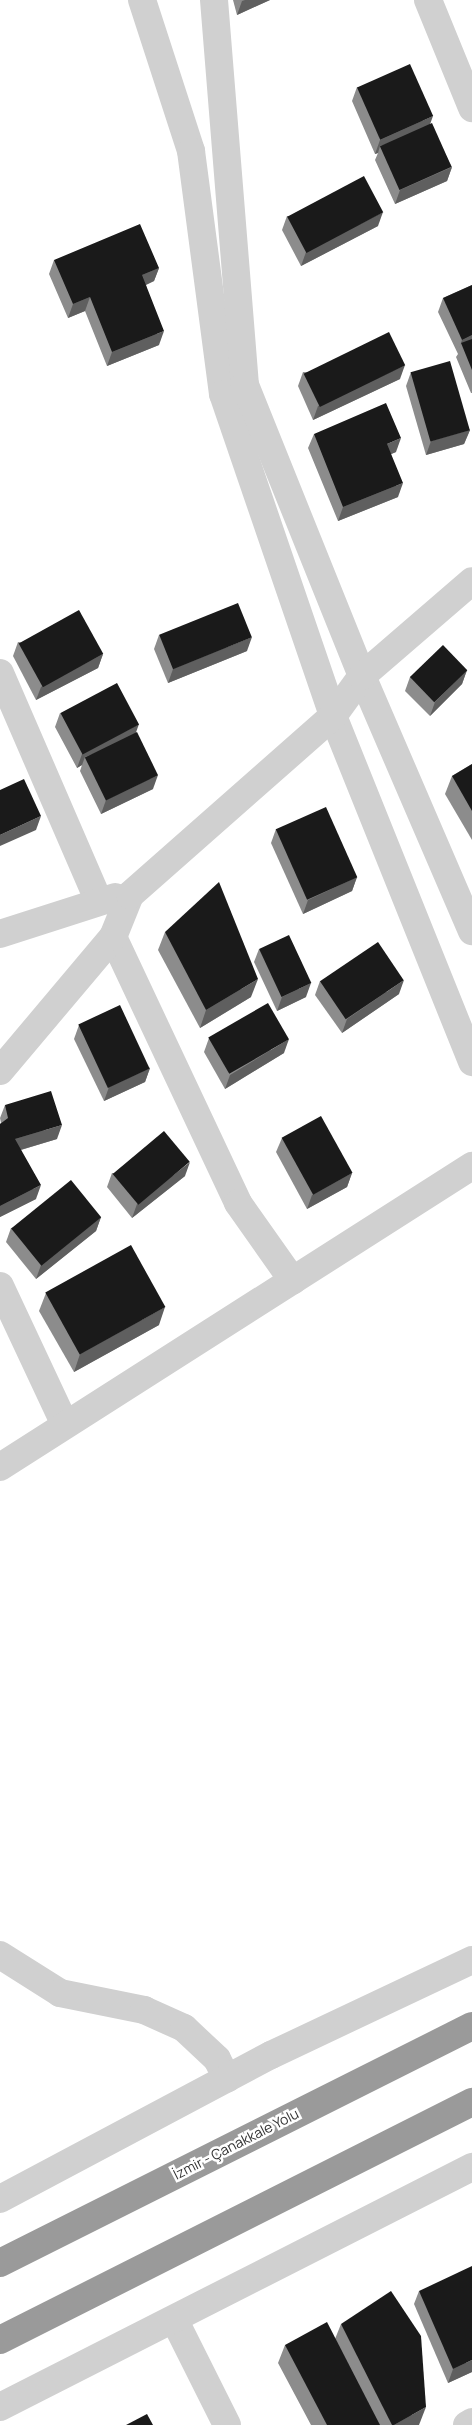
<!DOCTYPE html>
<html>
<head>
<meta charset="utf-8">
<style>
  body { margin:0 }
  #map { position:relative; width:472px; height:2425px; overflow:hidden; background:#fff; font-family:Manrope,sans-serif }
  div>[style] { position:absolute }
  .minor>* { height:28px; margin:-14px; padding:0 14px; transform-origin:14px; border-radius:14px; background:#d0d0d0 }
  .highway>* { height:28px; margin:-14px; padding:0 14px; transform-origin:14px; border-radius:14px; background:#9a9a9a }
  .wall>* { inset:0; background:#8c8c8c }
  .shaded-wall>* { inset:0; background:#5f5f5f }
  .building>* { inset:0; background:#1a1a1a; transform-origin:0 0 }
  span { translate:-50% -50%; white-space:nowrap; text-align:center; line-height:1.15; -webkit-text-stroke:5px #fff; paint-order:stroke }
  .street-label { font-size:14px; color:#333 }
</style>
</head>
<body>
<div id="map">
  <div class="minor">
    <div style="left:142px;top:0;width:159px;rotate:72deg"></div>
    <div style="left:191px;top:151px;width:245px;rotate:82.5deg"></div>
    <div style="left:223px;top:394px;width:340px;rotate:71.1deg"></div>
    <div style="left:333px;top:716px;width:373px;rotate:68.1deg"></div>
    <div style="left:214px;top:0;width:386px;rotate:85.4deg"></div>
    <div style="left:245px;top:385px;width:314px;rotate:68.1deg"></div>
    <div style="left:362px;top:676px;width:278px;rotate:66.7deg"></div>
    <div style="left:428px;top:0;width:117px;rotate:67.8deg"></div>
    <div style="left:0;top:673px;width:247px;rotate:66.6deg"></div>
    <div style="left:0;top:934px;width:121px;rotate:-17.8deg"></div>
    <div style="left:113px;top:937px;width:294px;rotate:64.8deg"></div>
    <div style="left:238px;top:1203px;width:95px;rotate:54.8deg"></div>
    <div style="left:0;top:1071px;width:175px;rotate:-49.9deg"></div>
    <div style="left:113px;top:937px;width:45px;rotate:-68deg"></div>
    <div style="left:130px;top:895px;width:271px;rotate:-41.4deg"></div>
    <div style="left:333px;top:716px;width:49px;rotate:-54.1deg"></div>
    <div style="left:362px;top:676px;width:145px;rotate:-40.8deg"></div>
    <div style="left:0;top:1286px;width:153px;rotate:64.9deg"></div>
    <div style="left:0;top:1467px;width:560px;rotate:-32.53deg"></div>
    <div style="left:0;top:1955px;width:71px;rotate:32.3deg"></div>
    <div style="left:60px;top:1993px;width:86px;rotate:11.4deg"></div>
    <div style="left:144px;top:2010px;width:44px;rotate:24.2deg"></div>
    <div style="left:184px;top:2028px;width:45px;rotate:43.2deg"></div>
    <div style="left:217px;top:2059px;width:22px;rotate:63deg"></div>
    <div style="left:0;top:2199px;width:307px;rotate:-28deg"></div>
    <div style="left:271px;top:2055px;width:222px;rotate:-25.3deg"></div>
    <div style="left:175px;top:2321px;width:116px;rotate:63.4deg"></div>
    <div style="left:0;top:2407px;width:530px;rotate:-26.95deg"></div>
    <div style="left:467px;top:2425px;width:6px;rotate:-31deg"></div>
  </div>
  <div class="highway">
    <div style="left:0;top:2263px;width:528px;rotate:-26.66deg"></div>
    <div style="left:0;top:2340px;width:529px;rotate:-26.76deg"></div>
  </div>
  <div class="wall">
    <div style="clip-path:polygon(233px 0,270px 0,237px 15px)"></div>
    <div style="clip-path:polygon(357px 87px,430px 124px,452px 167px,447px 181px,395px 204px,375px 160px,378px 153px,375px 154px,352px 101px)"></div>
    <div style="clip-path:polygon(287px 216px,378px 226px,301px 266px,282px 230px)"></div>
    <div style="clip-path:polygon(54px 260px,159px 268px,154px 281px,146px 285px,159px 345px,107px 366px,85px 311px,68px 318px,49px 274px)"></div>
    <div style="clip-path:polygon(472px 285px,472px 393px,471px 393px,456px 357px,458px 354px,438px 312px,443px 298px)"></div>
    <div style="clip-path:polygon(303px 372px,400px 379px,313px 420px,298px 386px)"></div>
    <div style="clip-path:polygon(411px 372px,470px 430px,464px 444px,426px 455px,406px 386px)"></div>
    <div style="clip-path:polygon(314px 434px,396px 452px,391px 454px,398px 497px,338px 521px,308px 448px)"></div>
    <div style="clip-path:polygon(159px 635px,247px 651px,168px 683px,154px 649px)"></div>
    <div style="clip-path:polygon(18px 642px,103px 654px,98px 668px,36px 700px,13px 656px)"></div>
    <div style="clip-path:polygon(467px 670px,462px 684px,430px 716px,405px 691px,410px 677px)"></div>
    <div style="clip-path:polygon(60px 713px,136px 733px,153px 789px,101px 814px,80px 771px,82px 765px,77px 768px,55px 727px)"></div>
    <div style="clip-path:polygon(472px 764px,472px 840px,445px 794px,452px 776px)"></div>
    <div style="clip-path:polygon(276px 829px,357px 877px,352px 891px,303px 914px,271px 843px)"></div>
    <div style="clip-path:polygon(165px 932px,251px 997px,200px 1028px,158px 950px)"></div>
    <div style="clip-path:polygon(259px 949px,306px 997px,277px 1011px,254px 962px)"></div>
    <div style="clip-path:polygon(320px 981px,399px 994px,342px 1033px,315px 995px)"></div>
    <div style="clip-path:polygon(79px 1025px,150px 1068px,145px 1082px,104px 1101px,74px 1039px)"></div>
    <div style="clip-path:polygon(209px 1038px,284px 1053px,225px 1089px,204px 1052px)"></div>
    <div style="clip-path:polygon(5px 1105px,57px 1139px,21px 1150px,36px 1199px,0 1217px,0 1124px,1px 1123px,0 1118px)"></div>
    <div style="clip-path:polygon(282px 1138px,352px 1173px,347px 1187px,307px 1209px,276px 1152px)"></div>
    <div style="clip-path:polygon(112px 1173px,185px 1176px,132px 1218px,107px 1187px)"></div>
    <div style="clip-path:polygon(101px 1217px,96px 1231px,36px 1279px,6px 1242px,11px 1228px)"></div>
    <div style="clip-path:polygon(46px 1293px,159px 1325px,74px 1372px,39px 1311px)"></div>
    <div style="clip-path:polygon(419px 2291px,472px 2372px,448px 2383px,414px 2304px)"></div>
    <div style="clip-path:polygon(341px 2324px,419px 2425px,311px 2425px,278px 2363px,285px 2345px,335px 2339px)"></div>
  </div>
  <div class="shaded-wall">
    <div style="clip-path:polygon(245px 0,270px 0,237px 15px,242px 1px)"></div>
    <div style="clip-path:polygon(433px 116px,428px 130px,380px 146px,378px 153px,375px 154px,380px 140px)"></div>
    <div style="clip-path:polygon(452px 167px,447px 181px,395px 204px,400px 190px)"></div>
    <div style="clip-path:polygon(383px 212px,378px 226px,301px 266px,306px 252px)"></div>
    <div style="clip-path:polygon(159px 268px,154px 281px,137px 289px,142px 275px)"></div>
    <div style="clip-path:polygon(90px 297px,85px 311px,68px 318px,73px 304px)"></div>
    <div style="clip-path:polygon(164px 331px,159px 345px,107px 366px,112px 352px)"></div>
    <div style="clip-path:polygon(472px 335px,472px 347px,461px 343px,457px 354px,462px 340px)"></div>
    <div style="clip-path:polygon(405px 365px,400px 379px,313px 420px,318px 406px)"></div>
    <div style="clip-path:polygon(470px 430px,464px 444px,426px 455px,431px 441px)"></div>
    <div style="clip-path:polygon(401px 438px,396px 452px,382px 458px,387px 444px)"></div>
    <div style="clip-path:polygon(403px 483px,398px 497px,338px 521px,343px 507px)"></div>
    <div style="clip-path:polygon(252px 637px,247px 651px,168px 683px,173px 669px)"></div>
    <div style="clip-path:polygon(103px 654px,98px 668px,36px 700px,41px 687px)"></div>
    <div style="clip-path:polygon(467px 670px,462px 684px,430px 716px,435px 702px)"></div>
    <div style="clip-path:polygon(139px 724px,134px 738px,85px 757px,82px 765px,77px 768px,82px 754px)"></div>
    <div style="clip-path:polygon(158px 775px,153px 789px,101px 814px,106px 800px)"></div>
    <div style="clip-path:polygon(41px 816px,36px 830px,0 846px,0 835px)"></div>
    <div style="clip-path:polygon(357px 877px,352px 891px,303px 914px,308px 900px)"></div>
    <div style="clip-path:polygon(258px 979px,251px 997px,200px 1028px,206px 1010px)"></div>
    <div style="clip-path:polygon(404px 980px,399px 994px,342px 1033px,347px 1019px)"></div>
    <div style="clip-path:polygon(311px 983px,306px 997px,277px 1011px,282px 997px)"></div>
    <div style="clip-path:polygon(289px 1039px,284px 1053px,225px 1089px,230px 1075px)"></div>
    <div style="clip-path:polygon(150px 1068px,145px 1082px,104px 1101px,109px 1087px)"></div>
    <div style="clip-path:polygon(62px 1125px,57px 1139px,10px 1153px,15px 1139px)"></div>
    <div style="clip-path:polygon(190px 1162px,185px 1176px,132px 1218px,137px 1204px)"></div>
    <div style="clip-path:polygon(352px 1173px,347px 1187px,307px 1209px,312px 1195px)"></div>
    <div style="clip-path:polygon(41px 1185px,36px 1199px,0 1217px,0 1206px)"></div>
    <div style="clip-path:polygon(101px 1217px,96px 1231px,36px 1279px,41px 1265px)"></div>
    <div style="clip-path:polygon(165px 1307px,159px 1325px,74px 1372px,80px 1354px)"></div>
    <div style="clip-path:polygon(472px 2360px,472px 2372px,448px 2383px,453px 2369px)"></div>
    <div style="clip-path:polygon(426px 2407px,419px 2425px,394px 2425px)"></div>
  </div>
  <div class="building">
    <div style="left:410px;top:64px;width:57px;height:58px;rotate:66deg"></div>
    <div style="left:432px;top:123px;width:48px;height:57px;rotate:66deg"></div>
    <div style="left:364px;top:176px;width:41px;height:87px;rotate:62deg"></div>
    <div style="clip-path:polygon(140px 224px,159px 268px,142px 275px,164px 331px,112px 352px,90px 297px,73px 304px,54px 260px)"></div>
    <div style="clip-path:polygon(472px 285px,472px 335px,462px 340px,443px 298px)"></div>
    <div style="left:389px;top:332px;width:37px;height:95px;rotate:64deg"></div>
    <div style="clip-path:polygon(472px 339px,472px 370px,461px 343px)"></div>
    <div style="left:450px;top:361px;width:72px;height:41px;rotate:74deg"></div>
    <div style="clip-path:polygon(386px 403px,401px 438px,387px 444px,403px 483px,343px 507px,314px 434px)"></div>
    <div style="left:238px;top:603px;width:37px;height:85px;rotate:68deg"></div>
    <div style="left:79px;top:610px;width:50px;height:69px;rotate:61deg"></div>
    <div style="left:443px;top:645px;width:35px;height:46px;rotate:46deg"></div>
    <div style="left:117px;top:683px;width:47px;height:64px;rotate:62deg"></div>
    <div style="left:137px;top:732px;width:48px;height:58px;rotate:64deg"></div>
    <div style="clip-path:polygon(472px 764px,472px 811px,452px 776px)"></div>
    <div style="clip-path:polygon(24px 779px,41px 816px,0 835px,0 790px)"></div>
    <div style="left:326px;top:807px;width:77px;height:55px;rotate:66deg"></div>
    <div style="clip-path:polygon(219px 882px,258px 979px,206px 1010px,165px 932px)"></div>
    <div style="left:289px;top:935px;width:53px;height:33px;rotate:65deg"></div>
    <div style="left:378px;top:942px;width:46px;height:70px;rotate:56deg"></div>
    <div style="left:268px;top:1003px;width:42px;height:69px;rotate:60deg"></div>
    <div style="left:120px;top:1005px;width:70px;height:46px;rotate:65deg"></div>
    <div style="clip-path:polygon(51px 1091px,62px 1125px,15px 1139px,41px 1185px,0 1206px,0 1124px,8px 1118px,5px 1105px)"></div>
    <div style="left:321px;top:1116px;width:65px;height:45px;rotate:61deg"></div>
    <div style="left:164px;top:1131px;width:40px;height:67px;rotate:50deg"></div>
    <div style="left:71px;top:1180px;width:48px;height:77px;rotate:51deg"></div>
    <div style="left:131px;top:1245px;width:71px;height:98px;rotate:61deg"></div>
    <div style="clip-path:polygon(472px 2266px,472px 2360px,453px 2369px,419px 2291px)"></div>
    <div style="clip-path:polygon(391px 2291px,421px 2336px,426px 2407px,394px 2425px,392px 2425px,341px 2324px)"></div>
    <div style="clip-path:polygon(327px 2322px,380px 2425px,327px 2425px,285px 2345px)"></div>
    <div style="clip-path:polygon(147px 2414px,153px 2425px,126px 2425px)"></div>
  </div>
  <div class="street-label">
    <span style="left:236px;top:2144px;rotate:-27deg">İzmir - Çanakkale Yolu</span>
  </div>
</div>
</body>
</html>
